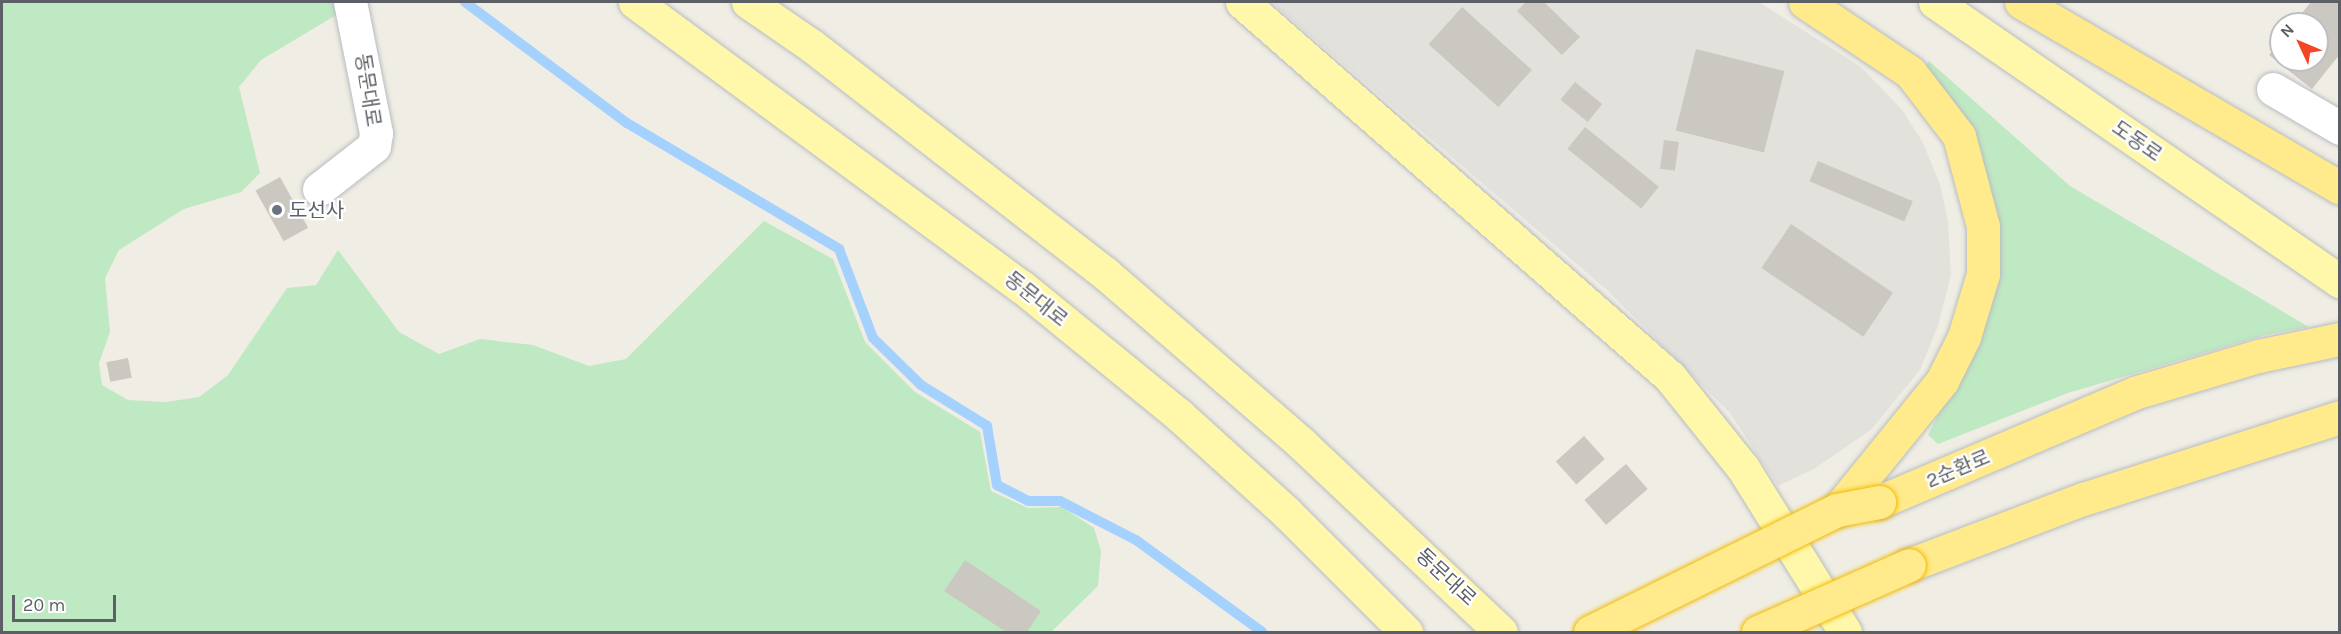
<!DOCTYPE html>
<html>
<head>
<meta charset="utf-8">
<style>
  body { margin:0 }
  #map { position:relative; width:2341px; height:634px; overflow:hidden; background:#f0eee4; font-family:Karla,"Noto Sans KR",sans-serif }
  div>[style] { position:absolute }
  .industrial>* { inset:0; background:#e3e1dc }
  .green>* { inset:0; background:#bfe9c2 }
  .stream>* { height:10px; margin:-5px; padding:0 5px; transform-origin:5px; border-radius:5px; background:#a5d1ff }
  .building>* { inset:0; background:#cbc8c1; transform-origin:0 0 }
  .roads { filter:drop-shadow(0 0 2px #b9bcc1) drop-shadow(0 0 2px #b9bcc1) }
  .minor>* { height:33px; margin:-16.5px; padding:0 16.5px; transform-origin:16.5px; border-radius:16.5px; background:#fff }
  .major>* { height:33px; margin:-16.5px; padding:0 16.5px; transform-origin:16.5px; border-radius:16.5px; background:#fff8aa }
  .highway>* { height:33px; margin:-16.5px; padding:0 16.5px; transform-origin:16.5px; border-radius:16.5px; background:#ffea8c }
  .bridges { filter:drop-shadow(0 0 2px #f4ba00) drop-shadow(0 0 2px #f4ba00) }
  .highway-bridge>* { height:33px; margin:-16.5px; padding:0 16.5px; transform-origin:16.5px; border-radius:16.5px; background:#ffea8c }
  .dots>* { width:16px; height:16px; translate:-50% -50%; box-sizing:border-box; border:3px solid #fff; border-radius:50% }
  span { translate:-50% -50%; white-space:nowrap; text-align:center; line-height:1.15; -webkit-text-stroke:4.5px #fff; paint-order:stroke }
  .street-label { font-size:20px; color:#5c6066 }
  .worship-label { font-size:20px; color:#5b616d }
  .left { translate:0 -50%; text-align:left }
  .frame { position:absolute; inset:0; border:3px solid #5c6066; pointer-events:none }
  .north { position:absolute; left:2269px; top:12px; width:60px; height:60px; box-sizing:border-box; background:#fff; border:2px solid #bebfc2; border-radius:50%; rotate:314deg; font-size:16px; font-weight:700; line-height:24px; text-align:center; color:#5c6066 }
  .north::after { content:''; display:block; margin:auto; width:21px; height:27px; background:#f44626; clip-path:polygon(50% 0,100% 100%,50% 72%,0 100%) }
  .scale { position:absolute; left:12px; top:595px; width:104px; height:27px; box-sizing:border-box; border:3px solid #5c6066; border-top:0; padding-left:8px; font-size:18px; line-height:21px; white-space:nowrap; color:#5c6066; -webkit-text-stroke:4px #fff; paint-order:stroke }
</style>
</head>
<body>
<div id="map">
  <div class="industrial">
    <div style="clip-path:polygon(1271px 2px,1759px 2px,1861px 67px,1903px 111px,1922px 141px,1940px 184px,1948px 221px,1951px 275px,1938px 326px,1920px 370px,1872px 429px,1814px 469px,1778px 486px,1730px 413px,1607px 290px)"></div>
  </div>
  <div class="green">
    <div style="clip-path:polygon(2px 2px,341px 2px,343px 11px,261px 60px,239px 87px,260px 173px,241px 192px,184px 209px,119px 250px,105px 278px,110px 332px,99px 363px,102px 385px,128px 400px,166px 402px,199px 397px,228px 375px,287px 288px,316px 285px,338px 250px,399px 332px,439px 354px,480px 339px,533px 345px,589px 366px,626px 359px,764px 221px,833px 259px,865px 342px,915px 392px,980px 432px,991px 491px,1028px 508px,1062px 507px,1094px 528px,1101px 551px,1098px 586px,1051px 632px,2px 632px)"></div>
    <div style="clip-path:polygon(1929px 61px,2070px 186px,2309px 327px,2265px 335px,2068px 393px,1938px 444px,1928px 435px,1965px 363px,1996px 247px,1921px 70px)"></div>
  </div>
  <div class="stream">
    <div style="left:465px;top:2px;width:202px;rotate:36.8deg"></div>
    <div style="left:627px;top:123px;width:247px;rotate:30.7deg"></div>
    <div style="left:839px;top:249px;width:95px;rotate:69.1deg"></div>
    <div style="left:873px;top:338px;width:67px;rotate:44.4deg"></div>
    <div style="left:921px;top:385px;width:78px;rotate:31.8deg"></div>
    <div style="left:987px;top:426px;width:60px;rotate:80.4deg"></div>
    <div style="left:997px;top:485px;width:35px;rotate:27deg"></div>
    <div style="left:1028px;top:501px;width:32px"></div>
    <div style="left:1060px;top:501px;width:85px;rotate:27.2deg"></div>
    <div style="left:1136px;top:540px;width:156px;rotate:36.1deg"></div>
  </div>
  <div class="building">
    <div style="clip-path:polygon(1526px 2px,1544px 2px,1580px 37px,1562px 55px,1517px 11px)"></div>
    <div style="clip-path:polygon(2311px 2px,2340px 2px,2340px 54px,2312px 89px,2269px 55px,2281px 40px,2281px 60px,2317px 60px,2317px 24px,2293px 24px)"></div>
    <div style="left:1462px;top:7px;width:94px;height:50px;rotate:42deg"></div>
    <div style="left:1696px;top:49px;width:91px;height:84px;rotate:14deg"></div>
    <div style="left:1575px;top:82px;width:35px;height:23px;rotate:39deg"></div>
    <div style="left:1585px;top:127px;width:95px;height:28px;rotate:39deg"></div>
    <div style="left:1664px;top:140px;width:15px;height:29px;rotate:8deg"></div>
    <div style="left:1818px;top:161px;width:103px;height:22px;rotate:23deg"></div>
    <div style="left:280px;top:177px;width:58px;height:28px;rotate:61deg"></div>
    <div style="left:1791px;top:224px;width:123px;height:53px;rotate:34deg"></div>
    <div style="left:128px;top:358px;width:20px;height:22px;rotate:79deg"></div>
    <div style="left:1584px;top:436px;width:31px;height:38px;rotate:48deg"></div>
    <div style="left:1626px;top:464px;width:33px;height:55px;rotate:49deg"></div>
    <div style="clip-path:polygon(965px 560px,1041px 611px,1027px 632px,1006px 632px,944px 591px)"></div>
  </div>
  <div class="roads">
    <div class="minor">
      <div style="left:2273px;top:89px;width:78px;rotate:30.2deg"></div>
      <div style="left:319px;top:189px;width:70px;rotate:-38deg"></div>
      <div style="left:374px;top:146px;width:13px;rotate:-81deg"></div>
      <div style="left:376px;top:133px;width:134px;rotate:-101.2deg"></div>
    </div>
    <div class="major">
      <div style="left:635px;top:2px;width:481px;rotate:36.4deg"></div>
      <div style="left:1022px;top:287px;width:203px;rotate:39.2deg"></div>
      <div style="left:1179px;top:415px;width:144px;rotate:42.2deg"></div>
      <div style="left:1286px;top:512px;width:170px;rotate:45deg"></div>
      <div style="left:748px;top:2px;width:78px;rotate:34.5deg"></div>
      <div style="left:812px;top:46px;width:372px;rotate:37.8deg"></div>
      <div style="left:1106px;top:274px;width:258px;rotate:40.9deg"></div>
      <div style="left:1301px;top:443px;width:275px;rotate:43.4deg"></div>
      <div style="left:1242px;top:2px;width:569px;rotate:41.22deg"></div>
      <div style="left:1670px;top:377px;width:117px;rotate:51.3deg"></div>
      <div style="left:1743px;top:468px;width:193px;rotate:58.1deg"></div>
      <div style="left:1935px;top:2px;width:492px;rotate:34.6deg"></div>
    </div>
    <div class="highway">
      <div style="left:1805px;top:2px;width:126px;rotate:33.7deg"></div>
      <div style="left:1910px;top:72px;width:81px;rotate:52.6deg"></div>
      <div style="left:1959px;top:136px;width:93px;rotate:75.1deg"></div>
      <div style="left:1983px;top:226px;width:48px;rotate:90deg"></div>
      <div style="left:1983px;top:274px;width:66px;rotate:106.8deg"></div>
      <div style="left:1964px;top:337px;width:49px;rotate:116.6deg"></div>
      <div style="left:1942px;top:381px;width:166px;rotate:129.1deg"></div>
      <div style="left:2021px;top:2px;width:369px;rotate:30.2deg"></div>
      <div style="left:1879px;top:502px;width:277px;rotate:-23.1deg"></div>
      <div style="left:2134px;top:393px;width:129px;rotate:-16.6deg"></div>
      <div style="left:2258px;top:356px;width:84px;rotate:-11.7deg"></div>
      <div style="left:1909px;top:565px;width:186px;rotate:-20.8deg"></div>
      <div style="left:2083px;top:499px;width:270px;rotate:-17.7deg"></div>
    </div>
  </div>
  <div class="bridges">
    <div class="highway-bridge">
      <div style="left:1590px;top:632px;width:275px;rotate:-26.3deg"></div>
      <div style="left:1837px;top:510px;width:43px;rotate:-10.8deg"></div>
      <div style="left:1758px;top:632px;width:165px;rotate:-23.9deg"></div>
    </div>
  </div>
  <div class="dots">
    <div style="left:277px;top:210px;background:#6b7280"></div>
  </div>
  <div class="street-label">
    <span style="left:368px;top:90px;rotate:81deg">동문대로</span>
    <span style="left:2137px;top:141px;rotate:35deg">도동로</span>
    <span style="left:1036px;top:299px;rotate:39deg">동문대로</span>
    <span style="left:1958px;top:469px;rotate:-23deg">2순환로</span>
    <span style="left:1446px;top:577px;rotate:43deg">동문대로</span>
  </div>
  <div class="worship-label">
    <span class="left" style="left:289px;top:210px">도선사</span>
  </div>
  <div class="frame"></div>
  <div class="north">N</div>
  <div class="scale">20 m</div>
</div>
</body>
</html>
